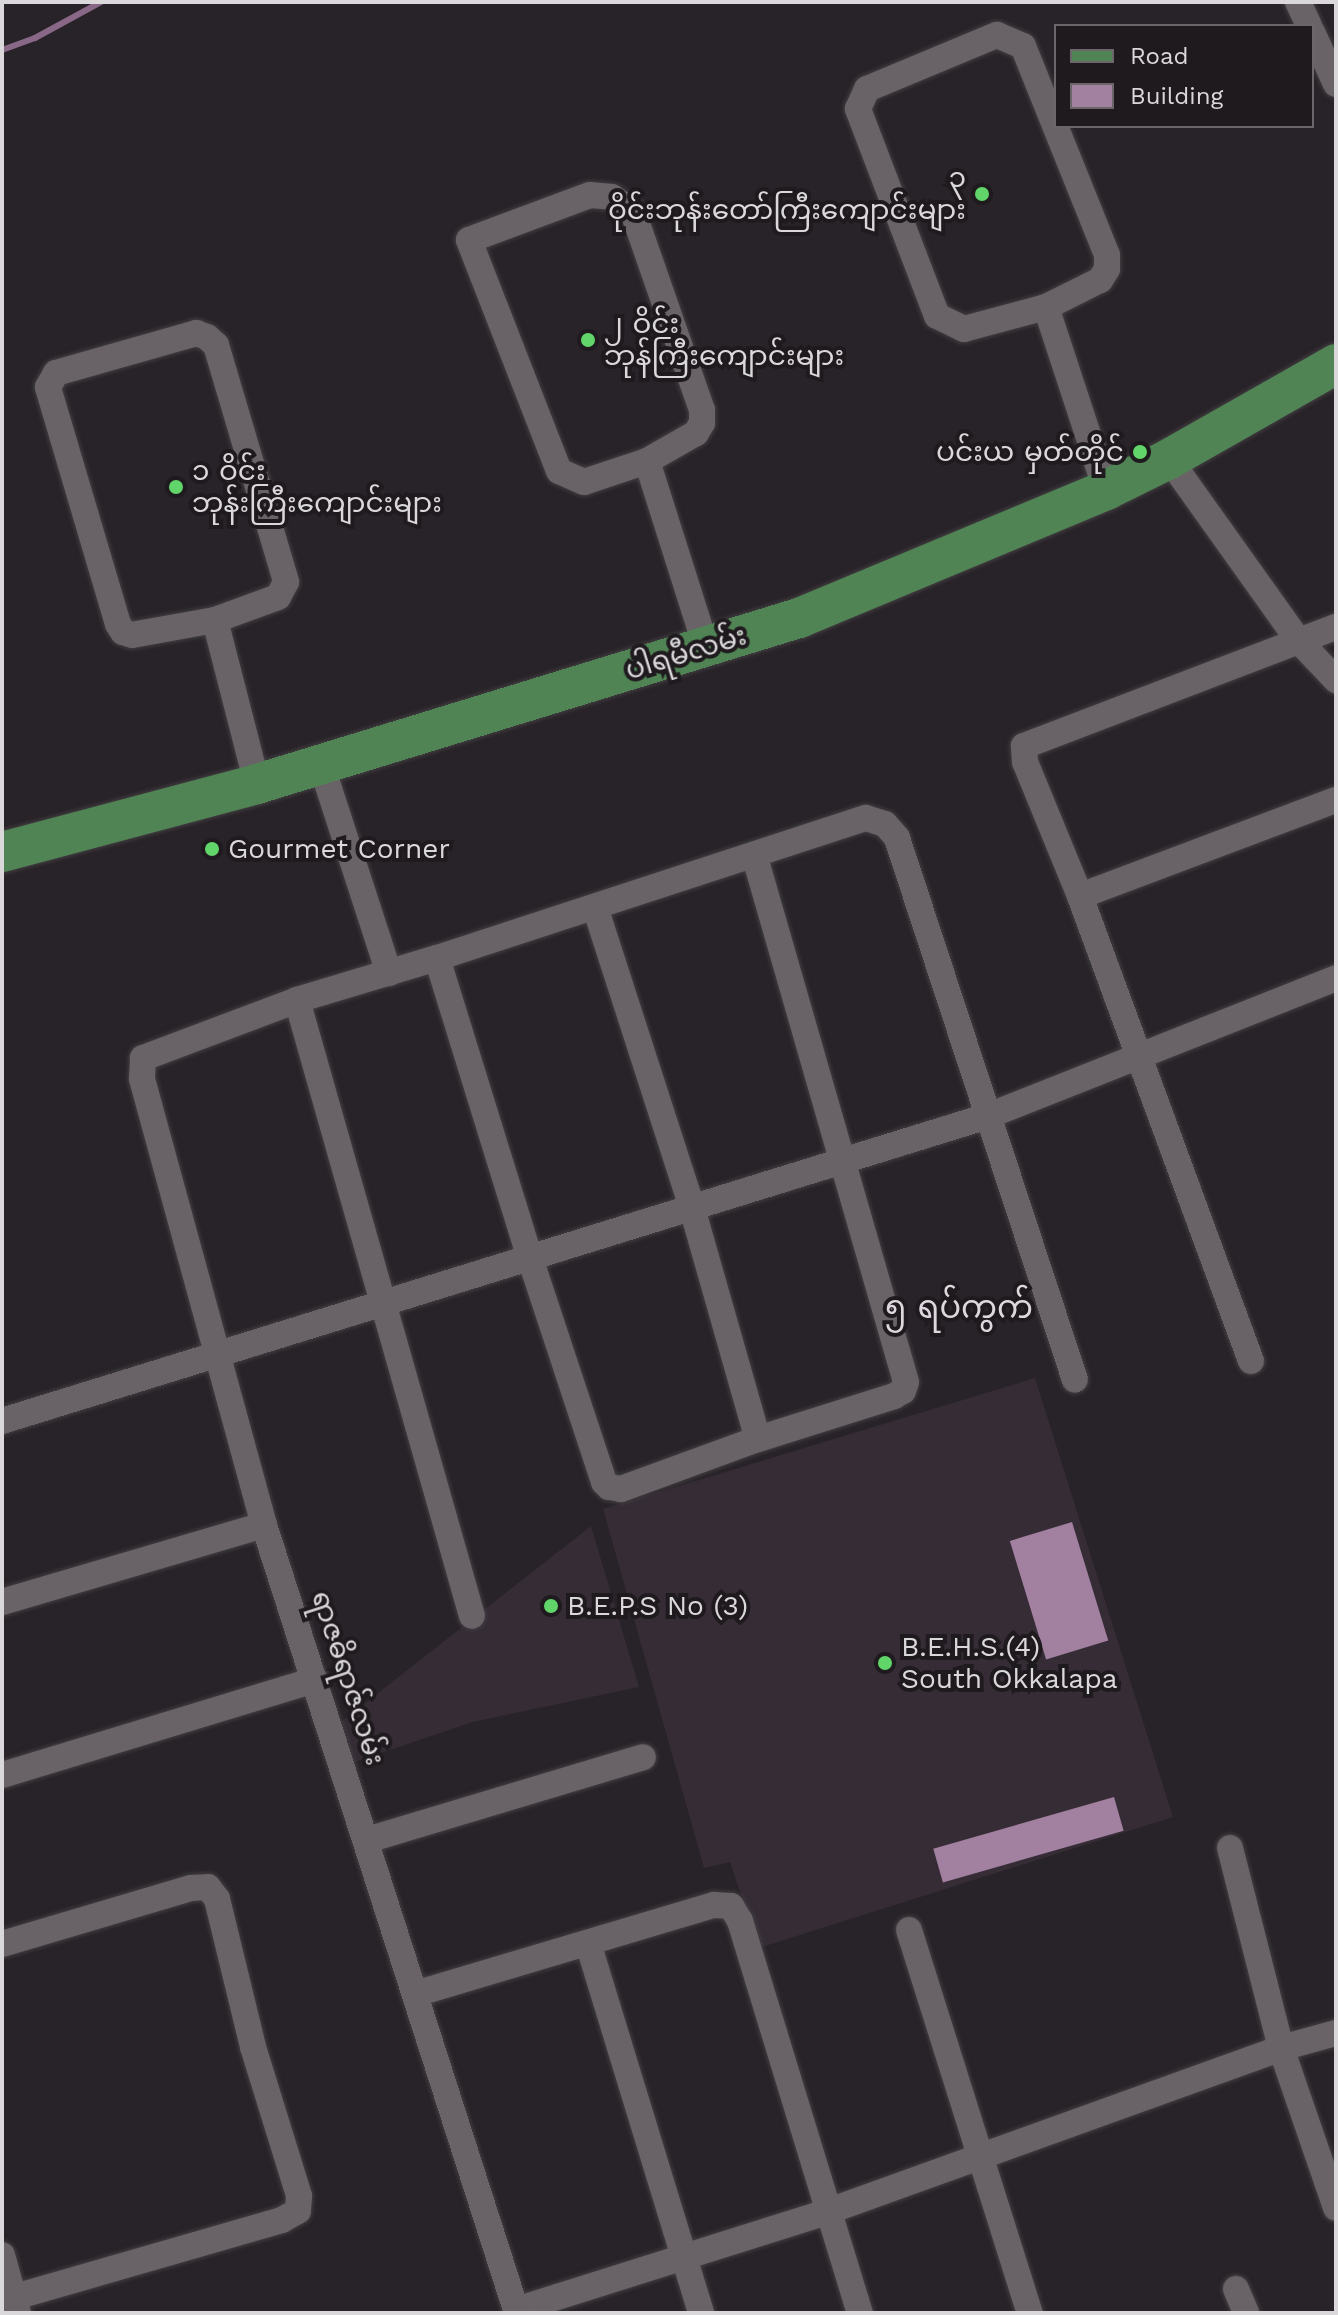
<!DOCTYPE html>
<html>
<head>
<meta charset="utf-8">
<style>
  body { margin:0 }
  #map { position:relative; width:1338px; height:2315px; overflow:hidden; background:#282328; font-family:"Work Sans","Noto Sans Myanmar",sans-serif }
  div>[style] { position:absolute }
  .built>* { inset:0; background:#352c35 }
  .stream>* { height:6px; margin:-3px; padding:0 3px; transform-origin:3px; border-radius:3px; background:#896887 }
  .building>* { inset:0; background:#a280a0; transform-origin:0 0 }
  .roads { filter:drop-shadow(0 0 2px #413e41) drop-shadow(0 0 2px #413e41) }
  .minor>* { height:26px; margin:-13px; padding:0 13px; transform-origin:13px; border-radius:13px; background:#696368 }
  .primary>* { height:40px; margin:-20px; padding:0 20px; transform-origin:20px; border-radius:20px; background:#508454 }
  .dots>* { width:22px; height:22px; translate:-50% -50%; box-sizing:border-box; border:4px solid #1e1a1e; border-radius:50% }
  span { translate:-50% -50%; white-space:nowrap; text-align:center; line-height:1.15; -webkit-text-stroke:8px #1e1a1e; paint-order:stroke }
  .poi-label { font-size:28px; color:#dbd8db }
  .right { translate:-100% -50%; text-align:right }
  .left { translate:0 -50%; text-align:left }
  .street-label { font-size:28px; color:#dbd8db }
  .quarter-label { font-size:32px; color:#ded7dd }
  .frame { position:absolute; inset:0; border:4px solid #dbd8db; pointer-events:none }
  .legend { position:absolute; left:1054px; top:24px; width:260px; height:104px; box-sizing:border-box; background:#1e1a1e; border:2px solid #6a666a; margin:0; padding:10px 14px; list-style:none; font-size:24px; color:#dbd8db }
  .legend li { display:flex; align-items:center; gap:16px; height:40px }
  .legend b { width:40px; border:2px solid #6a666a }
</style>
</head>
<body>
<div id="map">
  <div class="built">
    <div style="clip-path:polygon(1035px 1378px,1173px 1817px,759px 1948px,730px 1862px,704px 1868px,603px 1509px)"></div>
    <div style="clip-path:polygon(591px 1526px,639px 1687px,473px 1722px,351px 1763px,341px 1722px)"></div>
  </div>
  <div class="stream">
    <div style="left:2px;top:50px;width:35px;rotate:-20deg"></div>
    <div style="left:35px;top:38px;width:75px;rotate:-28.6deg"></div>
  </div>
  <div class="building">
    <div style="left:1072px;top:1522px;width:124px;height:65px;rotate:73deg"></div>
    <div style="left:1114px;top:1797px;width:35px;height:188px;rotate:74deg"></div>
  </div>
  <div class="roads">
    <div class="minor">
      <div style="left:1298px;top:2px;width:26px;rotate:65deg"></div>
      <div style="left:1312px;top:32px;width:57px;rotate:65.2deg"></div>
      <div style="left:997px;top:35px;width:28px;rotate:23deg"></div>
      <div style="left:1023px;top:46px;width:225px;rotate:68.1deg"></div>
      <div style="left:1107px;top:255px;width:14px;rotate:90deg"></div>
      <div style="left:1107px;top:269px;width:13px;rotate:122deg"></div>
      <div style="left:1100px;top:280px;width:60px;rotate:153.4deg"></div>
      <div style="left:1046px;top:307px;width:85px;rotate:165deg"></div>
      <div style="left:964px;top:329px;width:30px;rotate:-154deg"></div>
      <div style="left:937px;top:316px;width:222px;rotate:-110.9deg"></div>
      <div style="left:858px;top:109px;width:22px;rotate:-66deg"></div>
      <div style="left:867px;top:89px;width:141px;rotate:-22.6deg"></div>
      <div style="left:590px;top:195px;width:22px;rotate:5deg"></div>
      <div style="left:612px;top:197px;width:26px;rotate:36deg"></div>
      <div style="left:633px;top:212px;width:210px;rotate:70.8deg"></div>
      <div style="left:702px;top:410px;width:13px;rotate:90deg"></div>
      <div style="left:702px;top:423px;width:12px;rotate:121deg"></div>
      <div style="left:696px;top:433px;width:56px;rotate:150.3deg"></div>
      <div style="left:647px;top:461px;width:66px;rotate:161.6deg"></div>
      <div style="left:584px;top:482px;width:27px;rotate:-156deg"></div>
      <div style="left:559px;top:471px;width:248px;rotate:-111.3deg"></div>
      <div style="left:469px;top:240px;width:129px;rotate:-20.4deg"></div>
      <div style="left:1046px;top:307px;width:193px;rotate:71.8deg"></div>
      <div style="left:196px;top:333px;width:12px;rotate:20deg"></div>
      <div style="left:207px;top:337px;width:12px;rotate:42deg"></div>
      <div style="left:216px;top:345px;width:247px;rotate:73.5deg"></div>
      <div style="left:286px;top:582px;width:17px;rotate:118deg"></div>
      <div style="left:278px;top:597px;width:67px;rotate:159.9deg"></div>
      <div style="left:215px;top:620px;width:84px;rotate:169.8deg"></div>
      <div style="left:132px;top:635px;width:9px;rotate:-162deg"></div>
      <div style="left:123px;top:632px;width:9px;rotate:-122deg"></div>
      <div style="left:118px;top:624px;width:247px;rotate:-106.5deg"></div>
      <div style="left:48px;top:387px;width:16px;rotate:-60deg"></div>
      <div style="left:56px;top:373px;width:146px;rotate:-15.9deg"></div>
      <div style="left:1169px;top:459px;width:224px;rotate:54.5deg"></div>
      <div style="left:1299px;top:641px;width:54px;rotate:46.5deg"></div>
      <div style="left:647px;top:461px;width:195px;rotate:72.4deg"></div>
      <div style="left:215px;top:620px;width:169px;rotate:75.6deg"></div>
      <div style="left:321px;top:764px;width:220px;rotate:72deg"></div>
      <div style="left:1080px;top:896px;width:273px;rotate:-20.6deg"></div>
      <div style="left:595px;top:907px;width:316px;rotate:72.1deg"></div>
      <div style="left:692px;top:1208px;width:240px;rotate:74.1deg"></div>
      <div style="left:437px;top:958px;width:314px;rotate:72.8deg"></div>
      <div style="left:530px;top:1258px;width:236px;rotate:71.7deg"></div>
      <div style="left:604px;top:1482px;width:7px;rotate:45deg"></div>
      <div style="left:609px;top:1487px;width:12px;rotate:9deg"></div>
      <div style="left:621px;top:1489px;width:146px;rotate:-20.1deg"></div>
      <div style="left:758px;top:1439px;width:143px;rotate:-17.5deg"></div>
      <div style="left:894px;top:1396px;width:10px;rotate:-29deg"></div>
      <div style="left:903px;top:1391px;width:9px;rotate:-72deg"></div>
      <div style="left:906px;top:1382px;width:549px;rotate:-106.06deg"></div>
      <div style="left:297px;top:1000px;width:640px;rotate:74.14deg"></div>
      <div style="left:1251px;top:1361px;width:495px;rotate:-110.2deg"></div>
      <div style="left:1080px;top:896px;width:145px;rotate:-112.3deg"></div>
      <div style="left:1025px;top:762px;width:16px;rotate:-94deg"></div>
      <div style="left:1024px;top:746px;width:334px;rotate:-20.9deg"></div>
      <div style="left:2px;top:1421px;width:1032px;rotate:-17.19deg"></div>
      <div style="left:988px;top:1116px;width:374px;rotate:-21.6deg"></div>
      <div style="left:2px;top:1602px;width:273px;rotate:-16.4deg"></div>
      <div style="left:2px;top:1775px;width:327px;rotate:-16.9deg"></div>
      <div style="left:367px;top:1840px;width:288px;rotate:-16.7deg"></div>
      <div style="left:1230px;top:1848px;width:206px;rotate:75.7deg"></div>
      <div style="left:1281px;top:2048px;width:169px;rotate:71deg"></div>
      <div style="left:909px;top:1930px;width:402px;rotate:72.5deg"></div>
      <div style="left:588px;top:1943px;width:387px;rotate:73deg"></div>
      <div style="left:2px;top:1944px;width:197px;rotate:-16.5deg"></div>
      <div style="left:191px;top:1888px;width:17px;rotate:-3deg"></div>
      <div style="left:208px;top:1887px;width:15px;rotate:53deg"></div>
      <div style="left:217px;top:1899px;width:152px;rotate:76.3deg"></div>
      <div style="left:253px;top:2047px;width:156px;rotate:72.8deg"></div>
      <div style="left:299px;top:2196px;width:15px;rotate:94deg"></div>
      <div style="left:298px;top:2211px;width:18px;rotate:151deg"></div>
      <div style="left:282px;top:2220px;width:278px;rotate:163.9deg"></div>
      <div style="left:415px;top:1994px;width:312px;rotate:-16.6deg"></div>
      <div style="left:714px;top:1905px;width:17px;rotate:3deg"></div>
      <div style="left:731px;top:1906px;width:17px;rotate:59deg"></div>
      <div style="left:740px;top:1921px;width:410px;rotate:73deg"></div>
      <div style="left:2px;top:2255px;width:60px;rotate:74.6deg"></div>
      <div style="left:1236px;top:2289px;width:26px;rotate:67deg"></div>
      <div style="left:516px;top:2310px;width:325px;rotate:-17.5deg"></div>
      <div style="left:826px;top:2212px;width:484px;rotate:-19.8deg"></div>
      <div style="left:1281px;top:2048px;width:57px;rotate:-15.3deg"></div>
      <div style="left:517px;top:2313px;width:828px;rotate:-107.8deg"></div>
      <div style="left:264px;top:1525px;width:463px;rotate:-105.3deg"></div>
      <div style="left:142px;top:1078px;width:20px;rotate:-87deg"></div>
      <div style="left:143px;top:1058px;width:165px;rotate:-20.6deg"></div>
      <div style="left:297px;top:1000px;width:146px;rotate:-16.7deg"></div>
      <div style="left:437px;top:958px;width:451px;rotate:-18.1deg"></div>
      <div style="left:866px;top:818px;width:20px;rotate:18deg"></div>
      <div style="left:885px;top:824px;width:18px;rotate:49deg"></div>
      <div style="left:897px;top:838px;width:570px;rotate:71.82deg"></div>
    </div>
    <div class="primary">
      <div style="left:2px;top:852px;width:264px;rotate:-14.9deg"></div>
      <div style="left:257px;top:784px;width:567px;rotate:-17.03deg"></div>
      <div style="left:799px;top:618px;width:333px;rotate:-22.6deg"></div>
      <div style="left:1106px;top:490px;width:70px;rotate:-26.2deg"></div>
      <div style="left:1169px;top:459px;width:192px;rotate:-29.6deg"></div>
    </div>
  </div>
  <div class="dots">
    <div style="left:982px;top:194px;background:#61d56a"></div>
    <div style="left:588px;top:340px;background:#61d56a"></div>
    <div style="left:1140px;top:452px;background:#61d56a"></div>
    <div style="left:176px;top:487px;background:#61d56a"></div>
    <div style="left:212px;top:849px;background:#61d56a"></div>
    <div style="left:551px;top:1606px;background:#61d56a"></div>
    <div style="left:885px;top:1663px;background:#61d56a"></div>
  </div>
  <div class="poi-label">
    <span class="right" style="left:966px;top:194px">၃<br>ဝိုင်းဘုန်းတော်ကြီးကျောင်းများ</span>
    <span class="left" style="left:604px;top:340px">၂ ဝိုင်း<br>ဘုန်ကြီးကျောင်းများ</span>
    <span class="right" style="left:1124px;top:452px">ပင်းယ မှတ်တိုင်</span>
    <span class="left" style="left:192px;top:487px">၁ ဝိုင်း<br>ဘုန်းကြီးကျောင်းများ</span>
    <span class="left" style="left:228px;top:849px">Gourmet Corner</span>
    <span class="left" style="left:567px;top:1606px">B.E.P.S No (3)</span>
    <span class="left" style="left:901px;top:1663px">B.E.H.S.(4)<br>South Okkalapa</span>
  </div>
  <div class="street-label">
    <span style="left:686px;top:653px;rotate:-17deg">ပါရမီလမ်း</span>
    <span style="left:348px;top:1678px;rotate:72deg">ရာဇဓိရာဇ်လမ်း</span>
  </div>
  <div class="quarter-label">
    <span style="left:959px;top:1307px">၅ ရပ်ကွက်</span>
  </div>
  <div class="frame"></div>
  <ul class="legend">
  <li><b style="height:10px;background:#508454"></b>Road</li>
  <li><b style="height:22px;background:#a280a0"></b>Building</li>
  </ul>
</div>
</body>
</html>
